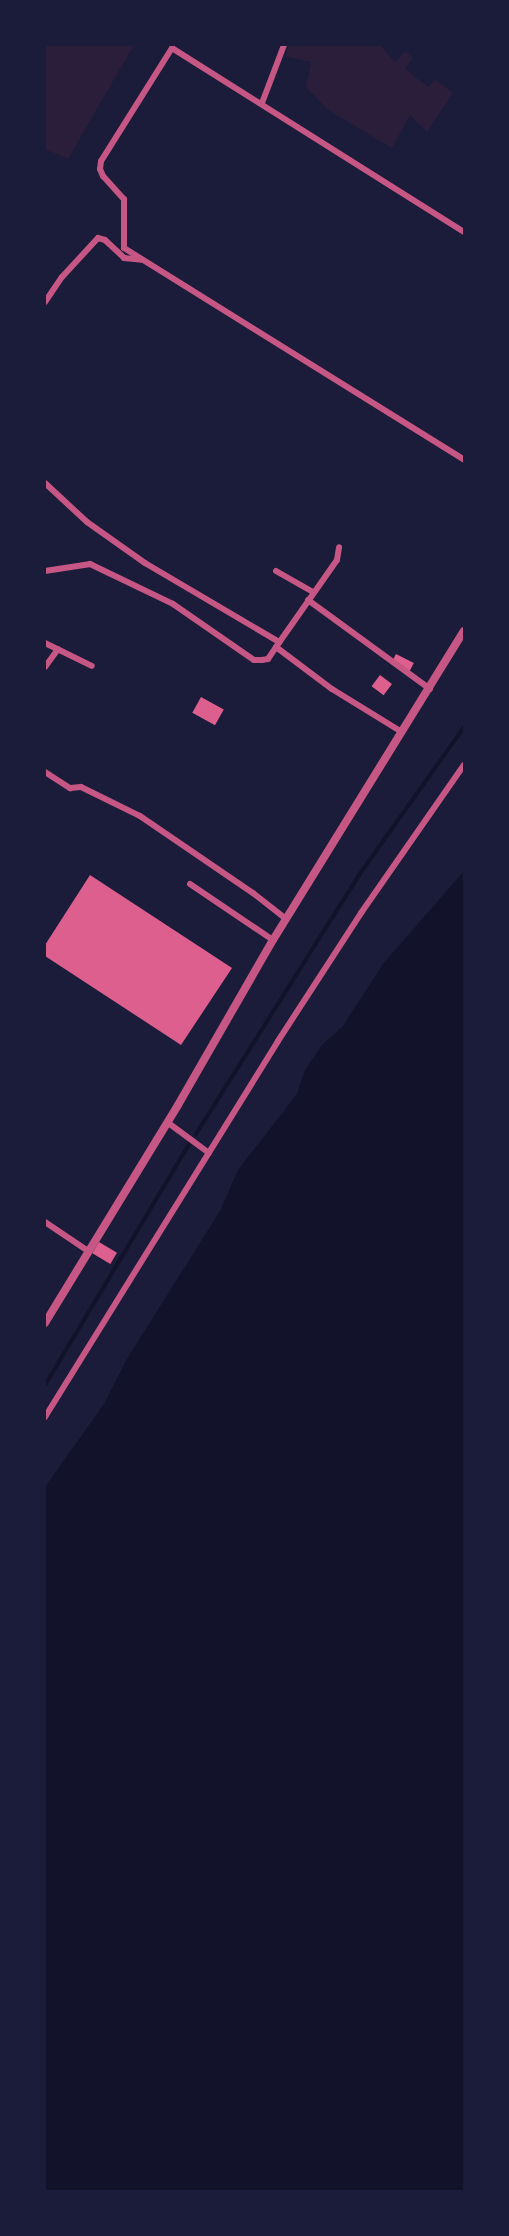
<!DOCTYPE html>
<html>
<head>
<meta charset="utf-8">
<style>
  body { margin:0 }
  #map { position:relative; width:509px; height:2236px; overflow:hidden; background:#1b1b3a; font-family:Manrope,sans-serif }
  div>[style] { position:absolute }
  .green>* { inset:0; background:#2a1e3b }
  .water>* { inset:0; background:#12122b }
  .stream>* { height:4px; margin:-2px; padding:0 2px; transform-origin:2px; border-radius:2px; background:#12122b }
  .building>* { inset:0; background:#dd5f8e; transform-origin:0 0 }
  .minor>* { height:6px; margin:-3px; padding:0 3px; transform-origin:3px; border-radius:3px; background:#c65784 }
  .tertiary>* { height:8px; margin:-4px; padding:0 4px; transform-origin:4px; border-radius:4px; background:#c65784 }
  span { translate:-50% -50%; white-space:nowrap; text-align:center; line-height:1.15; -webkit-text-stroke:6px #1b1b3a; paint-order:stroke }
  .frame { position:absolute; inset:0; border:46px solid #1b1b3a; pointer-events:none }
</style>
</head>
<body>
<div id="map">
  <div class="green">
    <div style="clip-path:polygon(45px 45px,134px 45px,68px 159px,45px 149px)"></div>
    <div style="clip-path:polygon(289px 45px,380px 45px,395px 62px,405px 51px,413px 58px,405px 69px,428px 87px,435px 80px,453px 93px,427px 132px,410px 115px,392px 148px,328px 110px,306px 87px,311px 62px,285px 56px)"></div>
  </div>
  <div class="water">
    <div style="clip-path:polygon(464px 871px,464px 2191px,45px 2191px,45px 1487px,104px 1404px,127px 1359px,220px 1211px,238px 1170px,297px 1094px,305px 1070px,322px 1045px,343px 1026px,383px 964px)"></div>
  </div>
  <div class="stream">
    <div style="left:196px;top:1134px;width:306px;rotate:-57.8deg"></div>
    <div style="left:359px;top:875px;width:181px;rotate:-54.6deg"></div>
    <div style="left:45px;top:1385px;width:281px;rotate:-59.1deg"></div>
  </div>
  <div class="building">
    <div style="left:396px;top:654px;width:20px;height:9px;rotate:27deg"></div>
    <div style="left:380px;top:675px;width:15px;height:14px;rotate:37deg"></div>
    <div style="left:201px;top:697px;width:26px;height:18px;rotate:29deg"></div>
    <div style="clip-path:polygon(90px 875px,232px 968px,181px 1045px,45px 956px,45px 945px)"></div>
    <div style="left:99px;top:1242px;width:21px;height:13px;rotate:31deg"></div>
  </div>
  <div class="minor">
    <div style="left:262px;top:103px;width:62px;rotate:-69.2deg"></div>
    <div style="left:464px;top:232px;width:345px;rotate:-147.8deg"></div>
    <div style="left:172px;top:48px;width:133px;rotate:122.1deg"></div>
    <div style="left:101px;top:161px;width:8px;rotate:97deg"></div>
    <div style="left:100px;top:169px;width:8px;rotate:67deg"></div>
    <div style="left:103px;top:176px;width:31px;rotate:48deg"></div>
    <div style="left:124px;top:199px;width:49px;rotate:90deg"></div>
    <div style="left:124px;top:248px;width:401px;rotate:31.9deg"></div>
    <div style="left:45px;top:302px;width:30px;rotate:-56deg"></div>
    <div style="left:62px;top:277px;width:53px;rotate:-47.3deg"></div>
    <div style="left:98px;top:238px;width:7px;rotate:16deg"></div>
    <div style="left:105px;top:240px;width:26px;rotate:43deg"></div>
    <div style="left:124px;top:258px;width:18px;rotate:6deg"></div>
    <div style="left:45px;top:483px;width:57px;rotate:42.9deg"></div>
    <div style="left:87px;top:522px;width:71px;rotate:35.3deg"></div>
    <div style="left:145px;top:563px;width:156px;rotate:30.5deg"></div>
    <div style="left:45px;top:571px;width:46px;rotate:-8.8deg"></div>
    <div style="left:90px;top:564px;width:92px;rotate:25.7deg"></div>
    <div style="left:173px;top:604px;width:98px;rotate:34.7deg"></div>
    <div style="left:254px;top:660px;width:8px"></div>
    <div style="left:262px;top:660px;width:6px;rotate:-9deg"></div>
    <div style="left:268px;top:659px;width:14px;rotate:-56deg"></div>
    <div style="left:276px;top:647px;width:106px;rotate:-55deg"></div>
    <div style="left:337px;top:560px;width:13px;rotate:-81deg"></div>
    <div style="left:276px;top:571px;width:43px;rotate:29.6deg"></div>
    <div style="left:308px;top:600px;width:151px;rotate:36.1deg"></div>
    <div style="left:45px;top:643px;width:52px;rotate:26.1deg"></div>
    <div style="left:276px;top:647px;width:70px;rotate:36.9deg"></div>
    <div style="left:332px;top:689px;width:82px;rotate:31.6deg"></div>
    <div style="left:45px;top:667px;width:22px;rotate:-54deg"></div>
    <div style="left:45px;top:772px;width:30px;rotate:33deg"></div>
    <div style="left:70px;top:788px;width:11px;rotate:-5deg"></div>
    <div style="left:81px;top:787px;width:66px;rotate:26.2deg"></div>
    <div style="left:140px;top:816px;width:137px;rotate:34.3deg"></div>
    <div style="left:253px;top:893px;width:42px;rotate:38.2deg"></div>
    <div style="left:190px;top:884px;width:100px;rotate:34deg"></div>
    <div style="left:167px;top:1122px;width:52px;rotate:36.4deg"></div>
    <div style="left:45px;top:1222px;width:52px;rotate:34deg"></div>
    <div style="left:45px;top:1417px;width:442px;rotate:-58.2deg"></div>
    <div style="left:278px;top:1041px;width:153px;rotate:-57deg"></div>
    <div style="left:361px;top:913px;width:180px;rotate:-55.2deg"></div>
  </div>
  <div class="tertiary">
    <div style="left:45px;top:1323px;width:255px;rotate:-58.6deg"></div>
    <div style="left:178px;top:1105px;width:190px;rotate:-60.1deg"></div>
    <div style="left:273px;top:940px;width:363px;rotate:-58.3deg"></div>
  </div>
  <div class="frame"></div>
</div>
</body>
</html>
